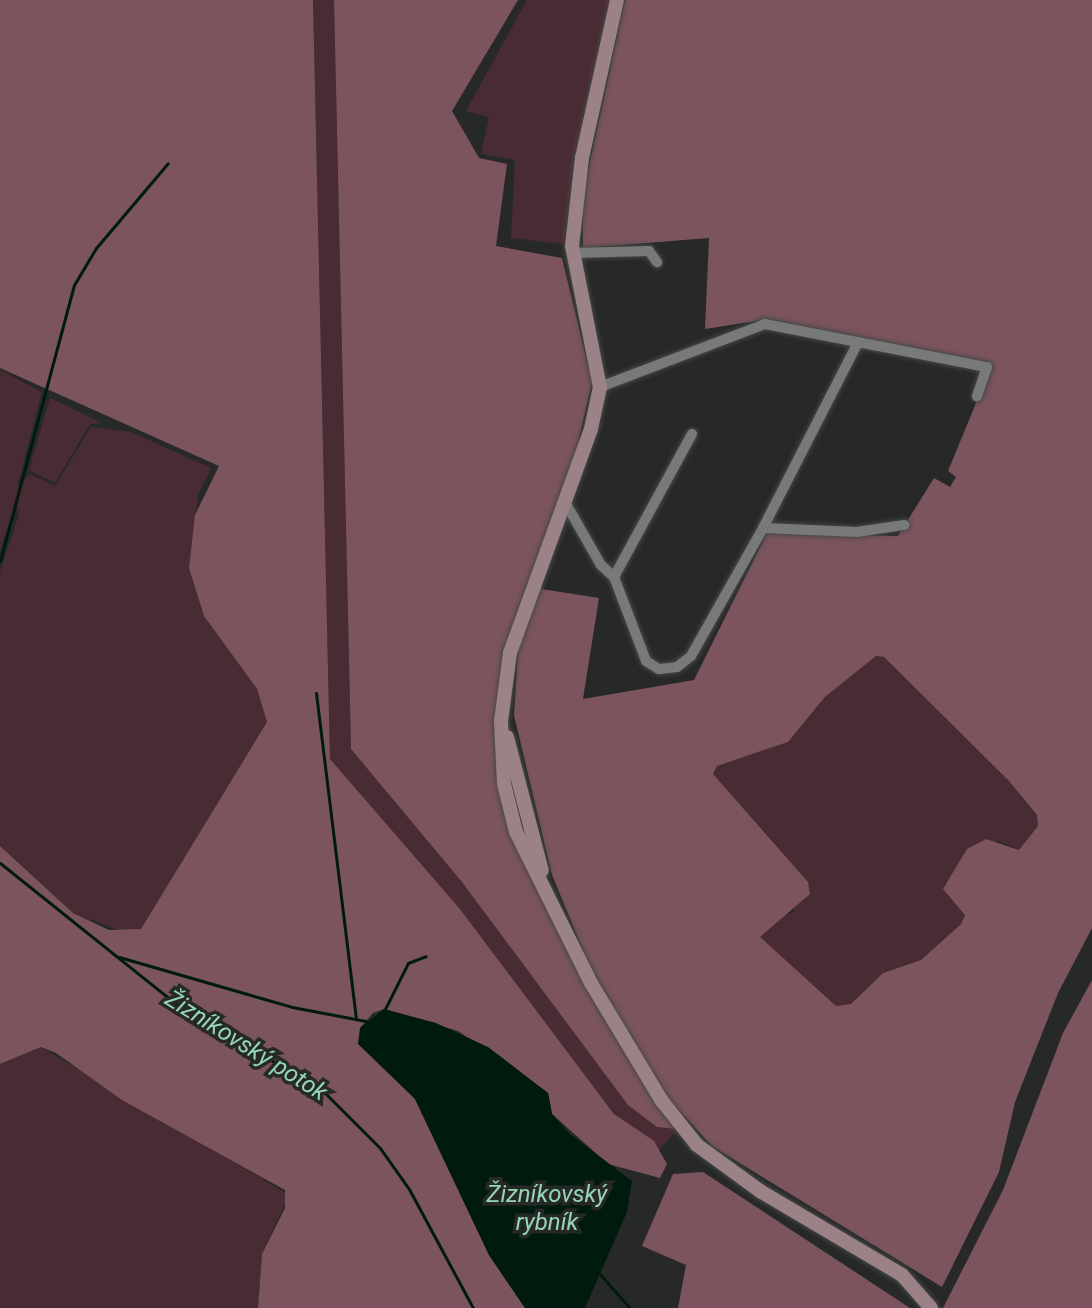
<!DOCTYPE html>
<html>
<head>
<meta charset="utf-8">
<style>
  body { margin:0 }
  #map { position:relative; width:1092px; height:1308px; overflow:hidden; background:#272928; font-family:Roboto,sans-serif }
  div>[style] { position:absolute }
  .green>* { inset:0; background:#492c33 }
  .forest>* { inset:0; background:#7b545d }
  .water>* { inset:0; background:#011a0e }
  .stream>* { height:3px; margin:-1.5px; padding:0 1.5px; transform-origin:1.5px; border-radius:1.5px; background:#011a0e }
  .roads { filter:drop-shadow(0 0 2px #464847) drop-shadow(0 0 2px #464847) }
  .street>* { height:10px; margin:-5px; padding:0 5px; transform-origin:5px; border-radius:5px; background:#777a78 }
  .secondary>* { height:14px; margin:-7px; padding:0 7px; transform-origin:7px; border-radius:7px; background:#9a8287 }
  span { translate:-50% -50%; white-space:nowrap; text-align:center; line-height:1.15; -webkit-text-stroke:7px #272928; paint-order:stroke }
  .water-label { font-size:24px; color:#95d6b2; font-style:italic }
</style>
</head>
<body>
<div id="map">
  <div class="green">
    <div style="clip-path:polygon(313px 0,334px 0,351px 749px,678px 1129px,659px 1150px,615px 1114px,330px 759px)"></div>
    <div style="clip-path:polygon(527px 0,611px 0,563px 244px,511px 238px,515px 160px,481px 154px,489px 117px,466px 111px)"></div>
    <div style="clip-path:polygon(0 370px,42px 392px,17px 487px,30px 474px,55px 486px,91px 427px,131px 432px,211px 468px,198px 495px,189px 568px,204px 616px,257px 689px,267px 722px,141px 929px,129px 934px,73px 913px,0 846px,0 572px,19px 514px,16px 503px,0 550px)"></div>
    <div style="clip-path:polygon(50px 398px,102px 423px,90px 424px,55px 483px,29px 470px)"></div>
    <div style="clip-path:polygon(876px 656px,884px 657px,1009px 781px,1037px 815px,1038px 826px,1019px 850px,998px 841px,944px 885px,965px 915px,961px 924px,921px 960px,883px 973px,851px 1004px,836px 1006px,759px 937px,775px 919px,792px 913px,808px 882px,713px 774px,717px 766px,788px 742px,825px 697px)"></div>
    <div style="clip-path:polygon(41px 1047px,289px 1195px,262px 1254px,258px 1308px,0 1308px,0 1064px)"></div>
  </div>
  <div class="forest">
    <div style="clip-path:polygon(0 0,313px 0,330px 759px,459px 908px,614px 1114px,654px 1141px,667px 1164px,660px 1178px,608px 1164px,552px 1114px,548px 1093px,458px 1031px,384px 1009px,373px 1013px,360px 1028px,368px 1048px,415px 1099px,489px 1255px,525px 1308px,258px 1308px,262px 1254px,285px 1208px,285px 1190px,122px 1100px,56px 1053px,41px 1047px,0 1064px,0 846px,73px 913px,109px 930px,141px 929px,267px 722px,257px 689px,204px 616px,189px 568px,195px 515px,219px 466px,0 368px)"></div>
    <div style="clip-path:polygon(334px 0,518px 0,452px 111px,479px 158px,507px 164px,496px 246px,562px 258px,592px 382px,576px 451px,504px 652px,513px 833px,678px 1129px,657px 1127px,628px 1105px,462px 882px,351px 749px)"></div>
    <div style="clip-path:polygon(evenodd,625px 0,1092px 0,1092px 928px,1058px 993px,1015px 1102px,999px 1172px,942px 1287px,712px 1146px,667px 1097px,591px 969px,552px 875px,514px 715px,518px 652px,535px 588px,599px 598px,583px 699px,694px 680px,767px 533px,898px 536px,934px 478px,950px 487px,956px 477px,948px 471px,988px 374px,984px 363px,769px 319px,705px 329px,709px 238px,583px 248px,582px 199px,625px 0,876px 656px,884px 657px,1009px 781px,1037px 815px,1038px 826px,1019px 850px,986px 839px,967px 849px,943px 889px,965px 915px,961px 924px,921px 960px,883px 973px,851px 1004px,836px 1006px,760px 937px,810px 894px,808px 882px,713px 774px,717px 766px,788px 742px,825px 697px,876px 656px)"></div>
    <div style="clip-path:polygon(1092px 980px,1092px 1308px,943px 1308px,1003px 1190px,1063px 1033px)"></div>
    <div style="clip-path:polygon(703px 1172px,910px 1308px,678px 1308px,686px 1265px,642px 1246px,673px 1174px)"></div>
  </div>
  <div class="water">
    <div style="clip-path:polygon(384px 1009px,436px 1023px,488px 1047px,548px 1093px,552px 1114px,570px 1134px,632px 1181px,627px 1212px,585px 1308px,525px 1308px,489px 1255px,415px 1099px,358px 1044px,360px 1028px)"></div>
  </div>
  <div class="stream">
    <div style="left:0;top:561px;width:286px;rotate:-75deg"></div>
    <div style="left:74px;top:285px;width:43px;rotate:-59.3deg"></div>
    <div style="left:96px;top:248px;width:111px;rotate:-49.7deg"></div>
    <div style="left:316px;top:693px;width:326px;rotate:83deg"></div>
    <div style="left:0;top:863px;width:245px;rotate:38.7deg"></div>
    <div style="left:191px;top:1016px;width:145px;rotate:28.9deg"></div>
    <div style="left:318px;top:1086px;width:88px;rotate:45deg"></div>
    <div style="left:380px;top:1148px;width:50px;rotate:54.7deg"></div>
    <div style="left:409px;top:1189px;width:135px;rotate:61.7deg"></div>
    <div style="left:119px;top:957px;width:180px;rotate:16.1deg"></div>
    <div style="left:292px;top:1007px;width:75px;rotate:10.7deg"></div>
    <div style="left:385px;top:1009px;width:51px;rotate:-63.4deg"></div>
    <div style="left:408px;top:963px;width:19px;rotate:-21deg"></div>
    <div style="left:598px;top:1272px;width:48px;rotate:48.4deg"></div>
  </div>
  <div class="roads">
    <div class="street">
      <div style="left:572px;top:253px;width:77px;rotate:-1.5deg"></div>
      <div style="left:649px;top:251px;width:14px;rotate:54deg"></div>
      <div style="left:600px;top:387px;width:177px;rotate:-20.9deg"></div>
      <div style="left:765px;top:324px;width:226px;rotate:11deg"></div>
      <div style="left:987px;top:367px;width:31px;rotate:109deg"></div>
      <div style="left:565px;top:502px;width:73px;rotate:60.3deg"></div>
      <div style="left:601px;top:565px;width:18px;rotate:43deg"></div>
      <div style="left:614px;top:577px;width:90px;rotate:69.1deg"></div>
      <div style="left:646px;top:661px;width:15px;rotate:32deg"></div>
      <div style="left:659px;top:669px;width:18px;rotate:-6deg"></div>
      <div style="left:677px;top:667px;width:18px;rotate:-38deg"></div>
      <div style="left:691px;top:656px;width:147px;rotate:-60.6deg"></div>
      <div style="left:763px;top:528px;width:209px;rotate:-62.9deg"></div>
      <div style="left:763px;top:528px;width:94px;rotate:2.4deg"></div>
      <div style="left:857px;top:532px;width:48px;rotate:-8.5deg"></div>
      <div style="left:614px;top:577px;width:163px;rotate:-61.4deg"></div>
    </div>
    <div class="secondary">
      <div style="left:617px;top:0;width:162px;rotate:102.5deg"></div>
      <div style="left:582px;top:158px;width:89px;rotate:96.5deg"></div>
      <div style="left:572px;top:246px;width:144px;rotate:78.8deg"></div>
      <div style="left:600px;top:387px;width:43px;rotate:102.1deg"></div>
      <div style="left:591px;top:429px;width:238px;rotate:109.9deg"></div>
      <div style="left:510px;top:653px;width:69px;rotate:97.5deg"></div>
      <div style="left:501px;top:721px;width:63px;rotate:87.3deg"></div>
      <div style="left:504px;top:784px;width:49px;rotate:76deg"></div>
      <div style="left:516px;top:832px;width:169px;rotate:63.6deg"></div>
      <div style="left:591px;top:983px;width:138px;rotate:59deg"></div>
      <div style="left:662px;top:1101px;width:56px;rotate:51.5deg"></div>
      <div style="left:697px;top:1145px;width:78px;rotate:36.1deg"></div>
      <div style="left:760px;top:1191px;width:165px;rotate:30.6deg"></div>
      <div style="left:902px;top:1275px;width:44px;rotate:48.7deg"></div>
      <div style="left:507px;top:737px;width:138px;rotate:75.4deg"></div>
    </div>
  </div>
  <div class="water-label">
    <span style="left:246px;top:1046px;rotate:32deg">Žizníkovský potok</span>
    <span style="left:547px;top:1209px">Žizníkovský<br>rybník</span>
  </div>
</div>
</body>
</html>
